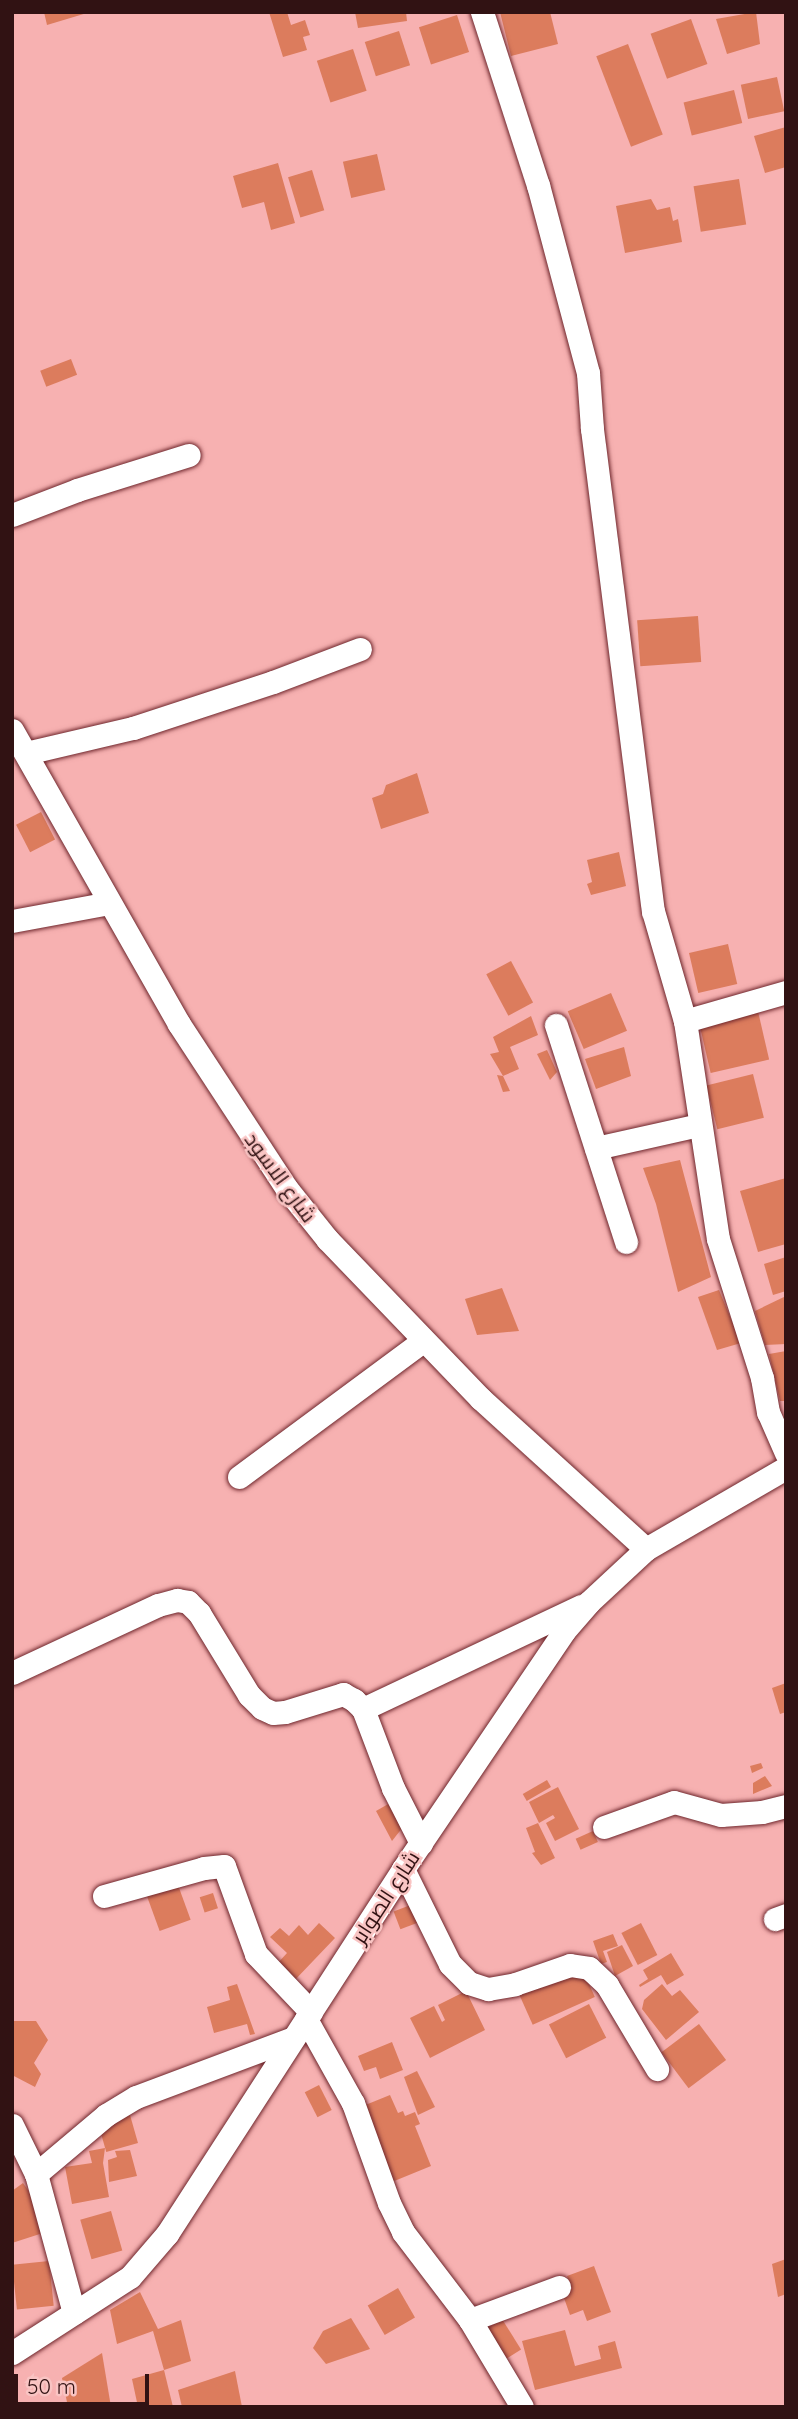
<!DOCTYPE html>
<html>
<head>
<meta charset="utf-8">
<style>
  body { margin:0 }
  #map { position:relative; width:798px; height:2419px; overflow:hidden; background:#f7b1b1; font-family:Quicksand,Cairo,sans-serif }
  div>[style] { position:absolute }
  .building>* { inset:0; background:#dc7c5d; transform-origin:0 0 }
  .roads { filter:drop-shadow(0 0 2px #6e262c) drop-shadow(0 0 2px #6e262c) }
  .minor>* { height:23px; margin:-11.5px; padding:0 11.5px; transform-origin:11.5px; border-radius:11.5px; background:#fff }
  span { translate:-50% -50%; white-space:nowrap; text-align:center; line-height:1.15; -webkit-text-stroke:5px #f9c4c3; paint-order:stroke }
  .street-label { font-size:21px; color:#311213 }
  .frame { position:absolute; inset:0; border:14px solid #311213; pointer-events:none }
  .scale { position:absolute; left:14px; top:2374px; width:135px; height:32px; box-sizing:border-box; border:4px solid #311213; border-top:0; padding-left:9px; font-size:21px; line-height:24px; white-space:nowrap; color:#311213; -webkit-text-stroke:5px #f9c4c3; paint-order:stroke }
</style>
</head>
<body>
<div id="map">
  <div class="building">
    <div style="clip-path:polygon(44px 12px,86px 12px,87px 13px,47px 25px)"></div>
    <div style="clip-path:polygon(269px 12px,287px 12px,291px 25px,305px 20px,310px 35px,303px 37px,307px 50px,283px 57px)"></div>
    <div style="clip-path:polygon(355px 12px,406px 12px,407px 21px,358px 28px)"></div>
    <div style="clip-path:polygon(500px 12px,550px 12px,558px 44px,511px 56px)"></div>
    <div style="clip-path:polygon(756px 12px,760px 44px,727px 54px,716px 19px)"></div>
    <div style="left:457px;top:15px;width:39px;height:40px;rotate:72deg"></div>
    <div style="left:691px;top:19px;width:48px;height:43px;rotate:70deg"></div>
    <div style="left:399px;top:31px;width:36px;height:36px;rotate:72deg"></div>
    <div style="left:628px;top:44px;width:97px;height:34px;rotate:69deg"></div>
    <div style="left:353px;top:49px;width:44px;height:38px;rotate:72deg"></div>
    <div style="left:777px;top:77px;width:35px;height:37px;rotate:78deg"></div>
    <div style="left:734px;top:90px;width:34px;height:52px;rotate:76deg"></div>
    <div style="clip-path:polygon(786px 127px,786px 167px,765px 173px,754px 136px)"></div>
    <div style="left:377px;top:154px;width:37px;height:35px;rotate:77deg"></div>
    <div style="clip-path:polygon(278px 163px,295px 223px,271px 230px,264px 202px,242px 208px,233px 176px)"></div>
    <div style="left:312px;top:170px;width:42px;height:25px;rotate:73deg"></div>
    <div style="left:739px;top:179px;width:46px;height:46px;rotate:81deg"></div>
    <div style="clip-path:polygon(651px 199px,657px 210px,670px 207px,673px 221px,678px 219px,682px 242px,625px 253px,616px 206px)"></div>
    <div style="left:71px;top:359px;width:17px;height:33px;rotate:69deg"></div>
    <div style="left:698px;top:616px;width:46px;height:61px;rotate:86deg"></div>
    <div style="clip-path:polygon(417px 773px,429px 813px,381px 829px,372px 798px,383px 794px,386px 785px)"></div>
    <div style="left:41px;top:812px;width:31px;height:28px;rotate:63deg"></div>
    <div style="clip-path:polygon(619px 852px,626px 886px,591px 895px,587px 884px,592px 882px,587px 860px)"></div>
    <div style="left:728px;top:944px;width:41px;height:40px;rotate:77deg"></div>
    <div style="left:511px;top:961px;width:47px;height:28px;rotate:62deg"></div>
    <div style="left:611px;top:993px;width:41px;height:47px;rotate:67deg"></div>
    <div style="left:757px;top:1007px;width:54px;height:60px;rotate:77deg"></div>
    <div style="clip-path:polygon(531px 1016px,538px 1035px,510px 1047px,519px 1069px,503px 1076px,490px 1054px,499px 1052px,493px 1037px)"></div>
    <div style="clip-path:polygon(624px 1047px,631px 1076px,596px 1089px,585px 1059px)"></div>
    <div style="clip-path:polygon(547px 1050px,557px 1072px,550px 1080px,537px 1054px)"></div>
    <div style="left:753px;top:1074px;width:45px;height:48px;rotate:76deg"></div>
    <div style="clip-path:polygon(497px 1075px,503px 1076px,510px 1091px,503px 1092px)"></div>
    <div style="clip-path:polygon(680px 1160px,711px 1277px,678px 1292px,656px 1204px,643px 1168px)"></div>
    <div style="clip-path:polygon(786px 1178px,786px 1244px,758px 1252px,740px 1191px)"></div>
    <div style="clip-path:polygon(786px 1257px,786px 1291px,773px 1295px,764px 1264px)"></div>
    <div style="clip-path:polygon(502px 1288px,519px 1331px,477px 1335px,465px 1299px)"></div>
    <div style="clip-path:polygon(719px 1290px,741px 1343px,717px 1350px,698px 1297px)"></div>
    <div style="clip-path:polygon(786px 1296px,786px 1344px,765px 1345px,755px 1311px)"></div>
    <div style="clip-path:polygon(786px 1351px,786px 1401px,780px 1401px,769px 1354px)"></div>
    <div style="clip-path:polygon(786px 1683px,786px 1712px,780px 1714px,772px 1688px)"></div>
    <div style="clip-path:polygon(761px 1763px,763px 1768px,752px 1773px,750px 1766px)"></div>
    <div style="clip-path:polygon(765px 1776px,772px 1786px,753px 1794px,753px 1783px)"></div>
    <div style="left:547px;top:1780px;width:8px;height:28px;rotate:60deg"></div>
    <div style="clip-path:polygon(558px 1787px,579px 1829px,555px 1841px,546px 1823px,555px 1818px,553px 1815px,539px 1823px,529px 1802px)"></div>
    <div style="clip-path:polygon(390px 1803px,403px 1827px,392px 1841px,376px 1811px)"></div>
    <div style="clip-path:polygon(538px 1823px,555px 1858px,541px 1865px,532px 1853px,535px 1852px,526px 1828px)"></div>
    <div style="left:593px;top:1831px;width:12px;height:19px;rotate:66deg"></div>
    <div style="left:178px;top:1885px;width:37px;height:33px;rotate:70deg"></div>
    <div style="left:213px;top:1893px;width:16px;height:14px;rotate:72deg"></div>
    <div style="left:416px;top:1903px;width:19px;height:24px;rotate:69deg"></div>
    <div style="clip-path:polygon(319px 1923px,335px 1938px,293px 1982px,276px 1965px,287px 1953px,270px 1937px,280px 1928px,289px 1936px,299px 1925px,308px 1935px)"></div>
    <div style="left:641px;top:1923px;width:36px;height:22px;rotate:63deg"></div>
    <div style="clip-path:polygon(613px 1934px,618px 1946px,603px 1951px,607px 1962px,601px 1964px,593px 1941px)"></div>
    <div style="clip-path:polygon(622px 1945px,633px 1966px,615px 1976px,607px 1952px)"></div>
    <div style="clip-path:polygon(671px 1953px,684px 1975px,667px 1985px,661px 1975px,640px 1987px,639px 1985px,648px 1979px,643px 1970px)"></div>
    <div style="left:581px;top:1966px;width:34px;height:68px;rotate:66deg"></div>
    <div style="clip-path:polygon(237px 1984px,255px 2034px,250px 2035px,247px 2024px,214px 2033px,207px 2007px,230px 2000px,227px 1987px)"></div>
    <div style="clip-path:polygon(662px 1984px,672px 1996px,680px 1990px,699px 2012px,666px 2040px,642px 2009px,644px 2000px)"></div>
    <div style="clip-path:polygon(466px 1991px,485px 2030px,430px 2058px,410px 2018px,434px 2006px,442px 2022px,445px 2020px,438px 2005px)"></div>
    <div style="left:589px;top:2004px;width:38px;height:45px;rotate:63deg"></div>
    <div style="clip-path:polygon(12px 2021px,36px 2021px,48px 2040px,34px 2063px,41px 2074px,35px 2087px,12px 2075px)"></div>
    <div style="left:699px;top:2024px;width:45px;height:47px;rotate:53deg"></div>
    <div style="clip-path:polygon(392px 2042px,403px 2070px,380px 2079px,376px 2067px,364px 2071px,358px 2056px)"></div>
    <div style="clip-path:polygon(417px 2071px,435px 2107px,418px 2115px,404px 2077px)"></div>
    <div style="left:319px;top:2085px;width:28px;height:16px;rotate:63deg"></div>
    <div style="clip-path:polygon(390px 2095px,398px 2113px,403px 2111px,405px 2116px,415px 2112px,420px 2124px,415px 2126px,431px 2166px,387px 2184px,358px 2108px)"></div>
    <div style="left:130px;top:2115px;width:29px;height:33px;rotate:74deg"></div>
    <div style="clip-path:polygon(105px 2148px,103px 2163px,109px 2197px,72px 2204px,65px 2167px,92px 2163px,89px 2151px)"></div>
    <div style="clip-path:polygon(130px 2150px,137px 2176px,109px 2182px,108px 2160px,117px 2157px,115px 2151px)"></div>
    <div style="clip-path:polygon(23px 2183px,37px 2203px,46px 2232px,12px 2243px,12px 2191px)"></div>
    <div style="left:111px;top:2211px;width:41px;height:32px;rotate:74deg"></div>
    <div style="clip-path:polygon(786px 2259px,786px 2294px,778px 2297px,772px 2264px)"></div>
    <div style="left:49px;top:2261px;width:45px;height:37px;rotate:84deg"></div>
    <div style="clip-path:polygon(594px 2266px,611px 2312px,587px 2321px,583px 2310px,570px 2315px,564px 2298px,569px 2296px,567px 2291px,572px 2289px,567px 2276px)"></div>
    <div style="left:398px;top:2288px;width:34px;height:35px;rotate:60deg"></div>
    <div style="clip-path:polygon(140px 2292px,158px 2329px,181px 2320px,191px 2361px,164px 2370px,153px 2331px,117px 2344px,110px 2310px)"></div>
    <div style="clip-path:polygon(351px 2318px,370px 2349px,326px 2364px,313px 2348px,323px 2331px)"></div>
    <div style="left:502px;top:2319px;width:36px;height:17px;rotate:58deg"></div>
    <div style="clip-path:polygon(565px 2330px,575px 2366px,601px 2359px,598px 2346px,615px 2341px,622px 2368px,535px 2390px,522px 2341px)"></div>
    <div style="clip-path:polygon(102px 2353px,111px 2407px,68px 2407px,62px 2378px)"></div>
    <div style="clip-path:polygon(164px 2370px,173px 2407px,138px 2407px,132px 2379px)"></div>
    <div style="clip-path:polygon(235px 2371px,242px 2407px,182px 2407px,178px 2390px)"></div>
  </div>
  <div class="roads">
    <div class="minor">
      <div style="left:482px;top:12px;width:182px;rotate:72.1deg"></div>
      <div style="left:538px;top:185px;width:195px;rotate:75.1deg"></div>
      <div style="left:588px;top:373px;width:56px;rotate:85.9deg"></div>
      <div style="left:592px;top:429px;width:486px;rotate:82.8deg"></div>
      <div style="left:653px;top:911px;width:115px;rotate:73.8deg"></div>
      <div style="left:685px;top:1021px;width:220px;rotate:81.4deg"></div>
      <div style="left:718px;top:1239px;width:146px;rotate:72.4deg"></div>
      <div style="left:762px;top:1378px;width:35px;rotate:80deg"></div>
      <div style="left:768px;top:1412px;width:45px;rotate:66.3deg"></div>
      <div style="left:12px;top:515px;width:70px;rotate:-21deg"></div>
      <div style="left:77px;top:490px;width:117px;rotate:-17.4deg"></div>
      <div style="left:12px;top:730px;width:338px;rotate:60.4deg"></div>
      <div style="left:179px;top:1024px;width:197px;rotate:56.8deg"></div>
      <div style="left:287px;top:1189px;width:64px;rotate:51.3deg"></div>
      <div style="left:327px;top:1239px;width:222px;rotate:46.1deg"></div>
      <div style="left:481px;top:1399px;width:223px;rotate:42.3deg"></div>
      <div style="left:26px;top:753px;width:110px;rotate:-13.2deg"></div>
      <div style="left:133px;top:728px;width:147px;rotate:-18.2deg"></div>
      <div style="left:273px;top:682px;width:93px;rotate:-20.8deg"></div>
      <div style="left:12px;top:921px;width:99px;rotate:-10.5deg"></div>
      <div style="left:685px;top:1021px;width:105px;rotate:-16deg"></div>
      <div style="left:556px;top:1025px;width:228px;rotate:72.1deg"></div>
      <div style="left:596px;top:1148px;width:106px;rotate:-12.6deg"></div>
      <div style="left:239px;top:1477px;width:229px;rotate:-36.5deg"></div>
      <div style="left:12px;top:1673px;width:161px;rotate:-25deg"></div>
      <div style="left:158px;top:1605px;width:20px;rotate:-15deg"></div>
      <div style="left:177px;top:1600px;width:11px;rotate:10deg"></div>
      <div style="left:188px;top:1602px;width:16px;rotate:45deg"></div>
      <div style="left:199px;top:1613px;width:96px;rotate:58.6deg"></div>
      <div style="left:249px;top:1695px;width:18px;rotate:45deg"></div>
      <div style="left:262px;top:1708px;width:12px;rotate:24deg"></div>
      <div style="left:273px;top:1713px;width:12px;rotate:-5deg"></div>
      <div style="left:285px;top:1712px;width:61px;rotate:-17.2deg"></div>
      <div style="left:343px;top:1694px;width:13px;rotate:29deg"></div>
      <div style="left:354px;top:1700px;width:13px;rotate:45deg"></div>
      <div style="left:363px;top:1709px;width:85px;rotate:69.2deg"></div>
      <div style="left:393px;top:1788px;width:62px;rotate:63deg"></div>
      <div style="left:363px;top:1709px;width:241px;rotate:-25.3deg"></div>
      <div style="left:604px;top:1827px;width:74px;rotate:-19.7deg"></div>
      <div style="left:674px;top:1802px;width:49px;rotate:15.5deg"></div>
      <div style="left:721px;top:1815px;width:41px;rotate:-4.2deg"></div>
      <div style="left:762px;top:1812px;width:25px;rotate:-14deg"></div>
      <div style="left:403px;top:1869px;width:106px;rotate:63.7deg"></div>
      <div style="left:450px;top:1964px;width:27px;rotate:45deg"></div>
      <div style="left:469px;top:1983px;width:20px;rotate:18deg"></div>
      <div style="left:488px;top:1989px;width:27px;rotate:-10deg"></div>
      <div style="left:515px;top:1984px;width:58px;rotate:-19.1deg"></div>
      <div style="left:570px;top:1965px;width:19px;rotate:9deg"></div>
      <div style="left:589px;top:1968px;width:25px;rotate:43deg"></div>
      <div style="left:607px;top:1985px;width:98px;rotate:59.2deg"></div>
      <div style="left:104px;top:1896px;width:104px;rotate:-15.6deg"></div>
      <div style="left:204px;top:1868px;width:20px;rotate:-6deg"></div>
      <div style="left:224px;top:1866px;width:94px;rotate:70deg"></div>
      <div style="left:256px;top:1954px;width:80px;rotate:46.5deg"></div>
      <div style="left:775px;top:1919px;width:12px;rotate:-20deg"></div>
      <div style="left:306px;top:2019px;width:96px;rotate:60.8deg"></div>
      <div style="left:353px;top:2103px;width:106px;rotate:70.2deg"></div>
      <div style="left:389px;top:2203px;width:32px;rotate:64deg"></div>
      <div style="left:403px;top:2232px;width:111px;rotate:52.7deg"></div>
      <div style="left:470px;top:2320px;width:101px;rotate:59.1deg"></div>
      <div style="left:12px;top:2125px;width:55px;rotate:63.9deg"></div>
      <div style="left:36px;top:2174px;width:144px;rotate:74.7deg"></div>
      <div style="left:36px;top:2174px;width:92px;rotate:-40.1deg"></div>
      <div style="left:106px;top:2115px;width:35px;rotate:-31deg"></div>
      <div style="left:136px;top:2097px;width:168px;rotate:-20.6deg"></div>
      <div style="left:470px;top:2320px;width:95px;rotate:-20.3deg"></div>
      <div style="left:12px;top:2353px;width:140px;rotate:-32.8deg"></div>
      <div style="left:130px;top:2277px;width:57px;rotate:-49.3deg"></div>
      <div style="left:167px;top:2234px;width:435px;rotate:-57.1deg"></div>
      <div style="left:403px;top:1869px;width:287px;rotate:-55.9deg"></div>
      <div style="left:564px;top:1631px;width:38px;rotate:-49deg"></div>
      <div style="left:589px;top:1602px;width:78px;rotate:-42.9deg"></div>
      <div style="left:646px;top:1549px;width:162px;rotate:-30.1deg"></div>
    </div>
  </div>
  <div class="street-label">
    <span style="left:281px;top:1177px;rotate:54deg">شارع الاسود</span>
    <span style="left:385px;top:1897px;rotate:-57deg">شارع الصوابر</span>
  </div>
  <div class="frame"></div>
  <div class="scale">50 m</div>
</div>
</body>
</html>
